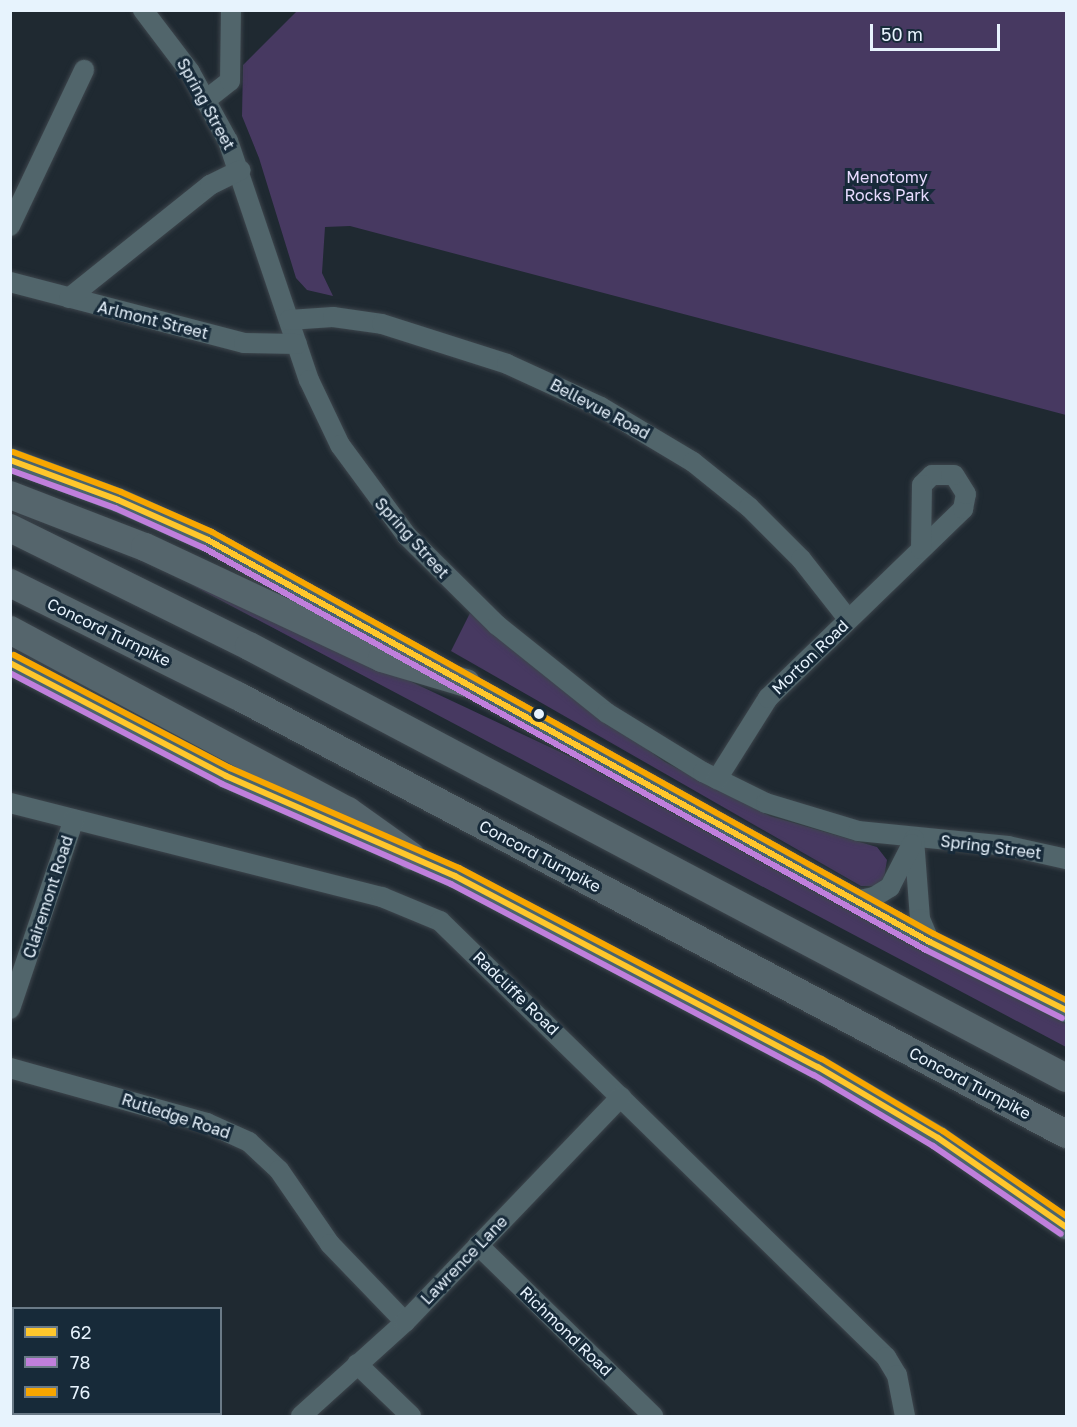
<!DOCTYPE html>
<html>
<head>
<meta charset="utf-8">
<style>
  body { margin:0 }
  #map { position:relative; width:1077px; height:1427px; overflow:hidden; background:#1f2931; font-family:"Golos Text",sans-serif }
  div>[style] { position:absolute }
  .green>* { inset:0; background:#473961 }
  .roads { filter:drop-shadow(0 0 2px #3d454c) drop-shadow(0 0 2px #3d454c) }
  .minor>* { height:20px; margin:-10px; padding:0 10px; transform-origin:10px; border-radius:10px; background:#51656b }
  .major>* { height:24px; margin:-12px; padding:0 12px; transform-origin:12px; border-radius:12px; background:#4b646c }
  .highway>* { height:28px; margin:-14px; padding:0 14px; transform-origin:14px; border-radius:14px; background:#55656c }
  .bus-1>* { height:6px; margin:-3px; padding:0 3px; transform-origin:3px; border-radius:3px; background:#ffc72c }
  .bus-2>* { height:6px; margin:-3px; padding:0 3px; transform-origin:3px; border-radius:3px; background:#c07fdc }
  .bus-3>* { height:6px; margin:-3px; padding:0 3px; transform-origin:3px; border-radius:3px; background:#f7a600 }
  .dots>* { width:16px; height:16px; translate:-50% -50%; box-sizing:border-box; border:3px solid #172a39; border-radius:50% }
  span { translate:-50% -50%; white-space:nowrap; text-align:center; line-height:1.15; -webkit-text-stroke:6px #172a39; paint-order:stroke }
  .street-label { font-size:16px; color:#e7f3fd }
  .park-label { font-size:16px; color:#e8dbff }
  .frame { position:absolute; inset:0; border:12px solid #e7f3fd; pointer-events:none }
  .legend { position:absolute; left:12px; top:1307px; width:210px; height:108px; box-sizing:border-box; background:#172a39; border:2px solid #6a7a87; margin:0; padding:8px 10px; list-style:none; font-size:18px; color:#e7f3fd }
  .legend li { display:flex; align-items:center; gap:12px; height:30px }
  .legend b { width:30px; border:2px solid #6a7a87 }
  .scale { position:absolute; left:870px; top:24px; width:130px; height:27px; box-sizing:border-box; border:3px solid #e7f3fd; border-top:0; padding-left:8px; font-size:18px; line-height:21px; white-space:nowrap; color:#e7f3fd; -webkit-text-stroke:4px #172a39; paint-order:stroke }
</style>
</head>
<body>
<div id="map">
  <div class="green">
    <div style="clip-path:polygon(297px 11px,1066px 11px,1066px 415px,350px 226px,325px 227px,322px 273px,333px 296px,307px 290px,296px 278px,259px 158px,242px 116px,243px 65px)"></div>
    <div style="clip-path:polygon(190px 584px,350px 653px,573px 758px,911px 945px,1066px 1024px,1066px 1047px)"></div>
    <div style="clip-path:polygon(470px 613px,561px 688px,665px 762px,770px 816px,877px 847px,887px 860px,884px 878px,875px 886px,861px 886px,451px 651px)"></div>
  </div>
  <div class="roads">
    <div class="minor">
      <div style="left:143px;top:10px;width:78px;rotate:52.8deg"></div>
      <div style="left:190px;top:72px;width:79px;rotate:61.2deg"></div>
      <div style="left:228px;top:141px;width:252px;rotate:71.3deg"></div>
      <div style="left:309px;top:380px;width:72px;rotate:64.5deg"></div>
      <div style="left:340px;top:445px;width:113px;rotate:53.6deg"></div>
      <div style="left:407px;top:536px;width:127px;rotate:44.7deg"></div>
      <div style="left:497px;top:625px;width:141px;rotate:38.7deg"></div>
      <div style="left:607px;top:713px;width:113px;rotate:31.6deg"></div>
      <div style="left:703px;top:772px;width:70px;rotate:26.2deg"></div>
      <div style="left:766px;top:803px;width:96px;rotate:16.9deg"></div>
      <div style="left:858px;top:831px;width:151px;rotate:5.7deg"></div>
      <div style="left:1008px;top:846px;width:59px;rotate:12.6deg"></div>
      <div style="left:207px;top:99px;width:29px;rotate:-38deg"></div>
      <div style="left:230px;top:81px;width:71px;rotate:-89.2deg"></div>
      <div style="left:10px;top:226px;width:173px;rotate:-64.6deg"></div>
      <div style="left:10px;top:282px;width:242px;rotate:14.6deg"></div>
      <div style="left:244px;top:343px;width:53px;rotate:1.1deg"></div>
      <div style="left:69px;top:298px;width:181px;rotate:-38.7deg"></div>
      <div style="left:210px;top:185px;width:34px;rotate:-26deg"></div>
      <div style="left:289px;top:320px;width:44px;rotate:-3.9deg"></div>
      <div style="left:333px;top:317px;width:49px;rotate:8.1deg"></div>
      <div style="left:382px;top:324px;width:131px;rotate:17.7deg"></div>
      <div style="left:507px;top:364px;width:103px;rotate:24.6deg"></div>
      <div style="left:601px;top:407px;width:107px;rotate:30.9deg"></div>
      <div style="left:693px;top:462px;width:72px;rotate:38.8deg"></div>
      <div style="left:749px;top:507px;width:74px;rotate:45deg"></div>
      <div style="left:801px;top:559px;width:76px;rotate:51.9deg"></div>
      <div style="left:717px;top:779px;width:96px;rotate:-57.8deg"></div>
      <div style="left:768px;top:698px;width:272px;rotate:-44.1deg"></div>
      <div style="left:963px;top:509px;width:15px;rotate:-79deg"></div>
      <div style="left:966px;top:494px;width:22px;rotate:-122deg"></div>
      <div style="left:954px;top:475px;width:22px;rotate:180deg"></div>
      <div style="left:932px;top:475px;width:14px;rotate:135deg"></div>
      <div style="left:922px;top:485px;width:64px;rotate:90.9deg"></div>
      <div style="left:10px;top:803px;width:384px;rotate:14.2deg"></div>
      <div style="left:382px;top:897px;width:63px;rotate:22.5deg"></div>
      <div style="left:440px;top:921px;width:624px;rotate:44.35deg"></div>
      <div style="left:886px;top:1357px;width:21px;rotate:59deg"></div>
      <div style="left:897px;top:1375px;width:42px;rotate:79deg"></div>
      <div style="left:914px;top:839px;width:80px;rotate:85.7deg"></div>
      <div style="left:920px;top:919px;width:25px;rotate:67deg"></div>
      <div style="left:855px;top:901px;width:19px;rotate:-12deg"></div>
      <div style="left:874px;top:897px;width:19px;rotate:-32deg"></div>
      <div style="left:890px;top:887px;width:48px;rotate:-62.9deg"></div>
      <div style="left:10px;top:1009px;width:200px;rotate:-71.4deg"></div>
      <div style="left:10px;top:1068px;width:205px;rotate:15.6deg"></div>
      <div style="left:207px;top:1123px;width:46px;rotate:24.3deg"></div>
      <div style="left:249px;top:1142px;width:41px;rotate:43deg"></div>
      <div style="left:279px;top:1170px;width:90px;rotate:55.4deg"></div>
      <div style="left:330px;top:1244px;width:108px;rotate:46.1deg"></div>
      <div style="left:478px;top:1245px;width:245px;rotate:44.3deg"></div>
      <div style="left:357px;top:1364px;width:75px;rotate:43.9deg"></div>
      <div style="left:301px;top:1416px;width:140px;rotate:-42.1deg"></div>
      <div style="left:405px;top:1322px;width:312px;rotate:-46.2deg"></div>
    </div>
    <div class="major">
      <div style="left:10px;top:460px;width:115px;rotate:20.3deg"></div>
      <div style="left:118px;top:500px;width:98px;rotate:24deg"></div>
      <div style="left:208px;top:540px;width:826px;rotate:29.11deg"></div>
      <div style="left:930px;top:942px;width:152px;rotate:26.6deg"></div>
      <div style="left:10px;top:663px;width:244px;rotate:27.6deg"></div>
      <div style="left:226px;top:776px;width:250px;rotate:23.6deg"></div>
      <div style="left:455px;top:876px;width:410px;rotate:27.8deg"></div>
      <div style="left:818px;top:1067px;width:139px;rotate:30.6deg"></div>
      <div style="left:938px;top:1138px;width:156px;rotate:34.8deg"></div>
    </div>
    <div class="highway">
      <div style="left:10px;top:495px;width:145px;rotate:21.1deg"></div>
      <div style="left:145px;top:547px;width:262px;rotate:25.1deg"></div>
      <div style="left:382px;top:658px;width:88px;rotate:16.6deg"></div>
      <div style="left:10px;top:528px;width:267px;rotate:26.3deg"></div>
      <div style="left:249px;top:646px;width:924px;rotate:27.87deg"></div>
      <div style="left:10px;top:583px;width:254px;rotate:26.4deg"></div>
      <div style="left:238px;top:696px;width:937px;rotate:27.88deg"></div>
      <div style="left:10px;top:630px;width:383px;rotate:28.2deg"></div>
      <div style="left:348px;top:811px;width:77px;rotate:35.5deg"></div>
    </div>
  </div>
  <div class="bus-1">
    <div style="left:10px;top:460px;width:115px;rotate:20.3deg"></div>
    <div style="left:118px;top:500px;width:98px;rotate:24deg"></div>
    <div style="left:208px;top:540px;width:826px;rotate:29.11deg"></div>
    <div style="left:930px;top:942px;width:152px;rotate:26.6deg"></div>
    <div style="left:10px;top:663px;width:244px;rotate:27.6deg"></div>
    <div style="left:226px;top:776px;width:250px;rotate:23.6deg"></div>
    <div style="left:455px;top:876px;width:410px;rotate:27.8deg"></div>
    <div style="left:818px;top:1067px;width:139px;rotate:30.6deg"></div>
    <div style="left:938px;top:1138px;width:156px;rotate:34.8deg"></div>
  </div>
  <div class="bus-2">
    <div style="left:10px;top:470px;width:112px;rotate:19.9deg"></div>
    <div style="left:115px;top:508px;width:98px;rotate:24.2deg"></div>
    <div style="left:204px;top:548px;width:826px;rotate:29.11deg"></div>
    <div style="left:926px;top:950px;width:152px;rotate:26.6deg"></div>
    <div style="left:10px;top:673px;width:239px;rotate:27.6deg"></div>
    <div style="left:222px;top:784px;width:250px;rotate:23.6deg"></div>
    <div style="left:451px;top:884px;width:410px;rotate:27.8deg"></div>
    <div style="left:814px;top:1075px;width:139px;rotate:30.8deg"></div>
    <div style="left:933px;top:1146px;width:155px;rotate:34.5deg"></div>
  </div>
  <div class="bus-3">
    <div style="left:13px;top:452px;width:115px;rotate:20.3deg"></div>
    <div style="left:121px;top:492px;width:99px;rotate:23.7deg"></div>
    <div style="left:212px;top:532px;width:826px;rotate:29.11deg"></div>
    <div style="left:934px;top:934px;width:148px;rotate:26.6deg"></div>
    <div style="left:14px;top:655px;width:244px;rotate:27.6deg"></div>
    <div style="left:230px;top:768px;width:250px;rotate:23.6deg"></div>
    <div style="left:459px;top:868px;width:410px;rotate:27.8deg"></div>
    <div style="left:822px;top:1059px;width:141px;rotate:30.8deg"></div>
    <div style="left:943px;top:1131px;width:150px;rotate:34.6deg"></div>
  </div>
  <div class="dots">
    <div style="left:539px;top:714px;background:#e7f3fd"></div>
  </div>
  <div class="street-label">
    <span style="left:206px;top:104px;rotate:61deg">Spring Street</span>
    <span style="left:153px;top:320px;rotate:14deg">Arlmont Street</span>
    <span style="left:600px;top:409px;rotate:28deg">Bellevue Road</span>
    <span style="left:412px;top:538px;rotate:48deg">Spring Street</span>
    <span style="left:109px;top:632px;rotate:26deg">Concord Turnpike</span>
    <span style="left:810px;top:657px;rotate:-44deg">Morton Road</span>
    <span style="left:991px;top:847px;rotate:7deg">Spring Street</span>
    <span style="left:540px;top:856px;rotate:28deg">Concord Turnpike</span>
    <span style="left:48px;top:897px;rotate:-72deg">Clairemont Road</span>
    <span style="left:516px;top:993px;rotate:44deg">Radcliffe Road</span>
    <span style="left:970px;top:1083px;rotate:28deg">Concord Turnpike</span>
    <span style="left:176px;top:1116px;rotate:18deg">Rutledge Road</span>
    <span style="left:464px;top:1260px;rotate:-46deg">Lawrence Lane</span>
    <span style="left:566px;top:1331px;rotate:44deg">Richmond Road</span>
  </div>
  <div class="park-label">
    <span style="left:887px;top:186px">Menotomy<br>Rocks Park</span>
  </div>
  <div class="frame"></div>
  <ul class="legend">
  <li><b style="height:8px;background:#ffc72c"></b>62</li>
  <li><b style="height:8px;background:#c07fdc"></b>78</li>
  <li><b style="height:8px;background:#f7a600"></b>76</li>
  </ul>
  <div class="scale">50 m</div>
</div>
</body>
</html>
